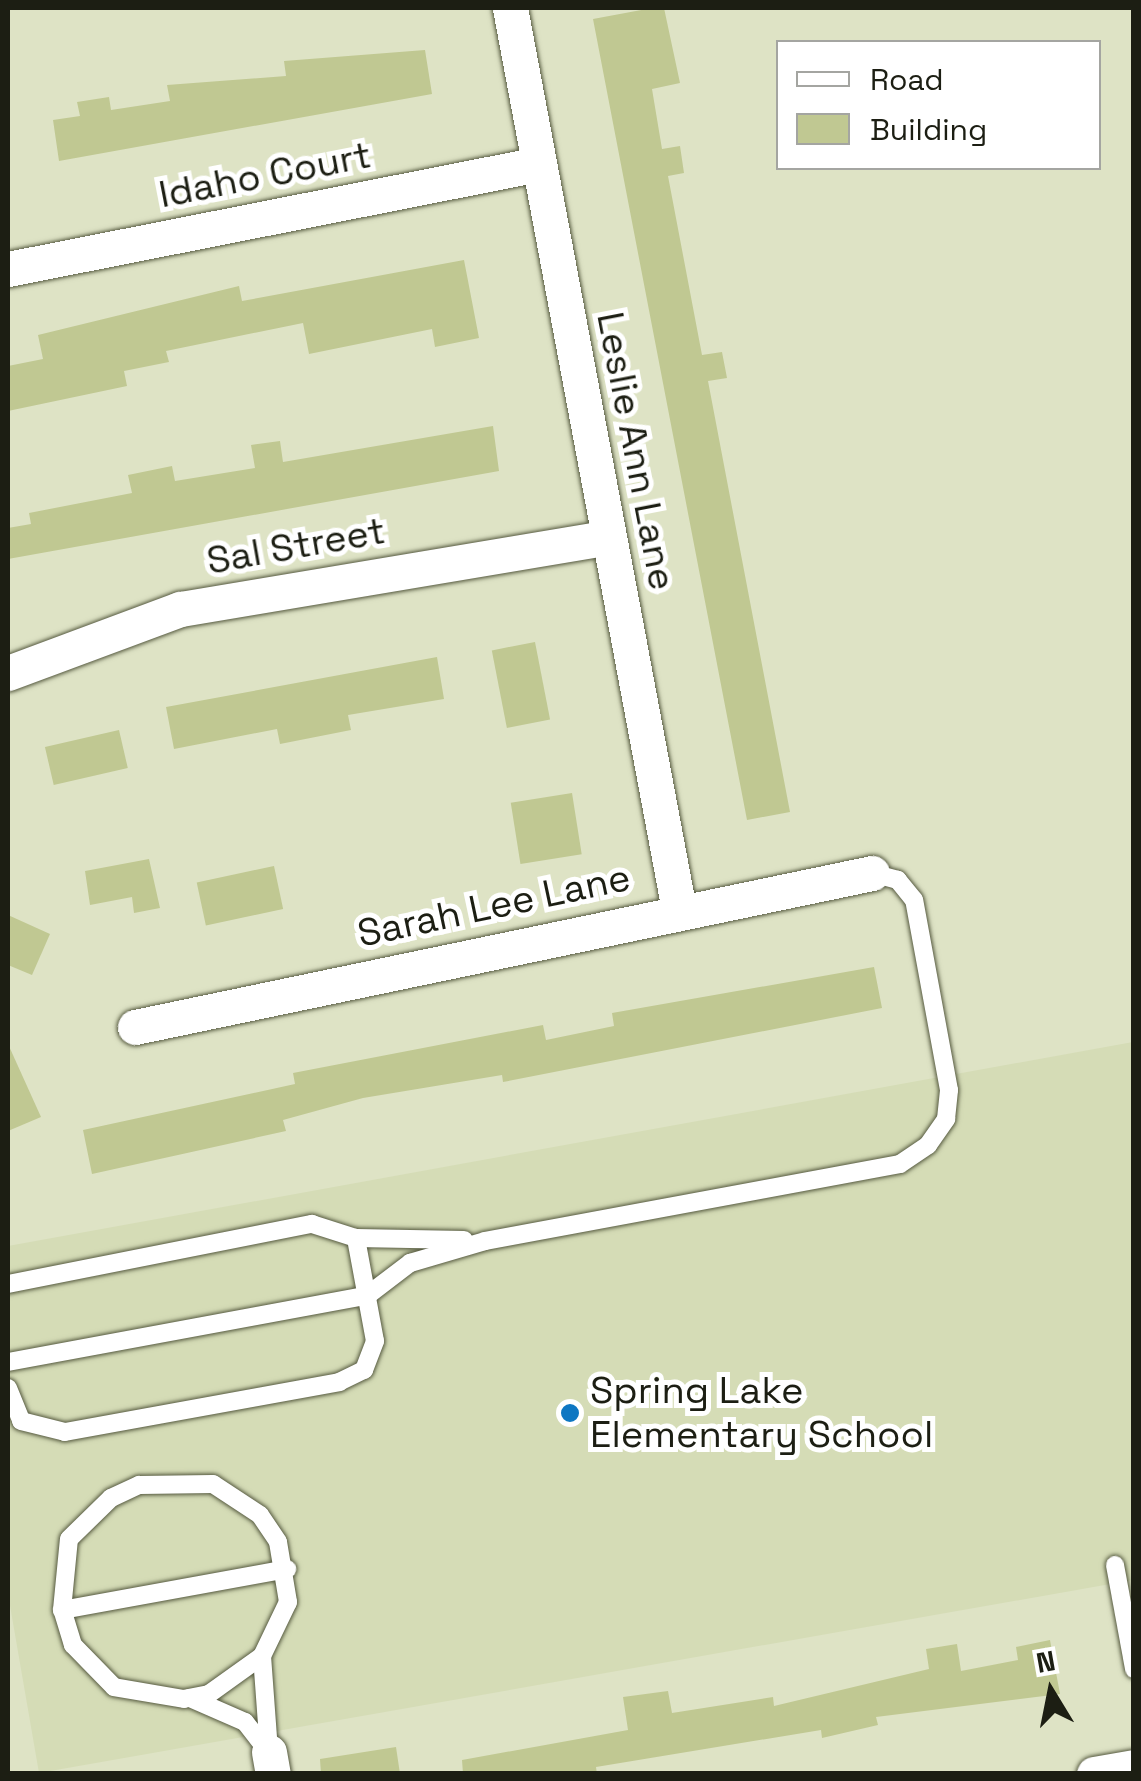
<!DOCTYPE html>
<html>
<head>
<meta charset="utf-8">
<style>
  body { margin:0 }
  #map { position:relative; width:1141px; height:1781px; overflow:hidden; background:#dee3c5; font-family:"Space Grotesk",sans-serif }
  div>[style] { position:absolute }
  .built>* { inset:0; background:#d5dcb6 }
  .building>* { inset:0; background:#c0c892; transform-origin:0 0 }
  .roads { filter:drop-shadow(0 0 2px #565a40) drop-shadow(0 0 2px #565a40) }
  .lane>* { height:18px; margin:-9px; padding:0 9px; transform-origin:9px; border-radius:9px; background:#fff }
  .street>* { height:35px; margin:-17.5px; padding:0 17.5px; transform-origin:17.5px; border-radius:17.5px; background:#fff }
  .dots>* { width:28px; height:28px; translate:-50% -50%; box-sizing:border-box; border:5px solid #fff; border-radius:50% }
  span { translate:-50% -50%; white-space:nowrap; text-align:center; line-height:1.15; -webkit-text-stroke:10px #fff; paint-order:stroke }
  .street-label { font-size:38px; color:#1c1e13 }
  .poi-label { font-size:38px; color:#1c1e13 }
  .left { translate:0 -50%; text-align:left }
  .frame { position:absolute; inset:0; border:10px solid #1c1e13; pointer-events:none }
  .legend { position:absolute; left:776px; top:40px; width:325px; height:130px; box-sizing:border-box; background:#fff; border:2px solid #a4a5a1; margin:0; padding:12px 18px; list-style:none; font-size:30px; color:#1c1e13 }
  .legend li { display:flex; align-items:center; gap:20px; height:50px }
  .legend b { width:50px; border:2px solid #a4a5a1 }
  .north { position:absolute; left:1001px; top:1641px; width:100px; height:100px; -webkit-text-stroke:8px #fff; paint-order:stroke; rotate:350deg; font-size:28px; font-weight:700; line-height:40px; text-align:center; color:#1c1e13 }
  .north::after { content:''; display:block; margin:auto; width:35px; height:45px; background:#1c1e13; clip-path:polygon(50% 0,100% 100%,50% 72%,0 100%) }
</style>
</head>
<body>
<div id="map">
  <div class="built">
    <div style="clip-path:polygon(1133px 1042px,1133px 1580px,39px 1773px,8px 1594px,8px 1246px)"></div>
  </div>
  <div class="building">
    <div style="clip-path:polygon(652px 8px,664px 8px,680px 83px,652px 89px,662px 149px,680px 146px,684px 173px,668px 176px,702px 355px,722px 352px,727px 378px,708px 381px,790px 812px,747px 820px,593px 19px)"></div>
    <div style="clip-path:polygon(425px 50px,432px 94px,59px 161px,53px 120px,80px 116px,77px 102px,109px 97px,111px 110px,170px 101px,167px 85px,286px 76px,284px 61px)"></div>
    <div style="clip-path:polygon(464px 260px,479px 338px,435px 347px,432px 329px,309px 354px,303px 323px,166px 351px,169px 362px,124px 371px,127px 386px,8px 411px,8px 366px,43px 359px,38px 335px,239px 286px,242px 301px)"></div>
    <div style="clip-path:polygon(493px 426px,499px 471px,8px 559px,8px 528px,31px 524px,29px 513px,132px 493px,128px 475px,172px 466px,175px 481px,255px 468px,251px 445px,280px 441px,283px 462px)"></div>
    <div style="left:535px;top:642px;width:79px;height:44px;rotate:79deg"></div>
    <div style="clip-path:polygon(437px 657px,444px 699px,348px 715px,351px 730px,280px 744px,277px 729px,174px 749px,166px 707px)"></div>
    <div style="left:119px;top:730px;width:39px;height:76px;rotate:77deg"></div>
    <div style="left:572px;top:793px;width:62px;height:62px;rotate:81deg"></div>
    <div style="clip-path:polygon(149px 859px,160px 908px,134px 913px,132px 897px,90px 905px,85px 871px)"></div>
    <div style="left:274px;top:866px;width:44px;height:79px;rotate:78deg"></div>
    <div style="clip-path:polygon(8px 915px,50px 934px,32px 975px,8px 965px)"></div>
    <div style="clip-path:polygon(874px 967px,882px 1008px,503px 1082px,502px 1075px,363px 1098px,283px 1120px,286px 1131px,92px 1174px,83px 1130px,295px 1084px,293px 1073px,543px 1025px,546px 1040px,614px 1026px,612px 1013px)"></div>
    <div style="clip-path:polygon(8px 1044px,41px 1117px,8px 1131px)"></div>
    <div style="clip-path:polygon(1050px 1640px,1060px 1694px,876px 1717px,878px 1725px,822px 1738px,821px 1730px,596px 1767px,597px 1774px,463px 1774px,462px 1760px,628px 1730px,623px 1697px,668px 1691px,672px 1713px,773px 1697px,774px 1706px,929px 1669px,926px 1649px,957px 1644px,961px 1671px,1018px 1660px,1016px 1647px)"></div>
    <div style="clip-path:polygon(396px 1747px,400px 1774px,321px 1774px,320px 1759px)"></div>
  </div>
  <div class="roads">
    <div class="lane">
      <div style="left:8px;top:1284px;width:310px;rotate:-11.2deg"></div>
      <div style="left:312px;top:1224px;width:46px;rotate:17.7deg"></div>
      <div style="left:356px;top:1238px;width:108px;rotate:1.1deg"></div>
      <div style="left:8px;top:1362px;width:366px;rotate:-10.5deg"></div>
      <div style="left:368px;top:1295px;width:53px;rotate:-37.3deg"></div>
      <div style="left:410px;top:1263px;width:78px;rotate:-16.3deg"></div>
      <div style="left:485px;top:1241px;width:422px;rotate:-10.5deg"></div>
      <div style="left:900px;top:1164px;width:34px;rotate:-34deg"></div>
      <div style="left:928px;top:1145px;width:32px;rotate:-55deg"></div>
      <div style="left:946px;top:1119px;width:29px;rotate:-84deg"></div>
      <div style="left:949px;top:1090px;width:193px;rotate:-100.4deg"></div>
      <div style="left:914px;top:900px;width:26px;rotate:-129deg"></div>
      <div style="left:898px;top:880px;width:27px;rotate:-165deg"></div>
      <div style="left:8px;top:1388px;width:35px;rotate:68deg"></div>
      <div style="left:21px;top:1421px;width:45px;rotate:14deg"></div>
      <div style="left:65px;top:1432px;width:279px;rotate:-10.3deg"></div>
      <div style="left:339px;top:1382px;width:28px;rotate:-26deg"></div>
      <div style="left:364px;top:1370px;width:31px;rotate:-69deg"></div>
      <div style="left:375px;top:1341px;width:105px;rotate:-100.5deg"></div>
      <div style="left:1115px;top:1565px;width:106px;rotate:79.6deg"></div>
      <div style="left:62px;top:1610px;width:229px;rotate:-10.3deg"></div>
      <div style="left:262px;top:1656px;width:65px;rotate:144.4deg"></div>
      <div style="left:209px;top:1694px;width:25px;rotate:169deg"></div>
      <div style="left:184px;top:1699px;width:71px;rotate:-170.3deg"></div>
      <div style="left:114px;top:1687px;width:59px;rotate:-134.3deg"></div>
      <div style="left:73px;top:1645px;width:37px;rotate:-107deg"></div>
      <div style="left:62px;top:1610px;width:71px;rotate:-84.4deg"></div>
      <div style="left:69px;top:1539px;width:59px;rotate:-44.3deg"></div>
      <div style="left:111px;top:1498px;width:31px;rotate:-25deg"></div>
      <div style="left:139px;top:1485px;width:74px;rotate:-0.8deg"></div>
      <div style="left:213px;top:1484px;width:56px;rotate:33.4deg"></div>
      <div style="left:260px;top:1515px;width:32px;rotate:56deg"></div>
      <div style="left:278px;top:1542px;width:61px;rotate:80.5deg"></div>
      <div style="left:288px;top:1602px;width:60px;rotate:115.7deg"></div>
      <div style="left:262px;top:1656px;width:96px;rotate:85.8deg"></div>
      <div style="left:190px;top:1698px;width:60px;rotate:23.6deg"></div>
      <div style="left:245px;top:1722px;width:37px;rotate:52deg"></div>
    </div>
    <div class="street">
      <div style="left:510px;top:8px;width:918px;rotate:79.39deg"></div>
      <div style="left:8px;top:269px;width:541px;rotate:-11.19deg"></div>
      <div style="left:8px;top:673px;width:184px;rotate:-20.4deg"></div>
      <div style="left:180px;top:609px;width:434px;rotate:-9.5deg"></div>
      <div style="left:135px;top:1027px;width:753px;rotate:-11.8deg"></div>
      <div style="left:269px;top:1752px;width:22px;rotate:80deg"></div>
      <div style="left:1094px;top:1774px;width:41px;rotate:-9.9deg"></div>
    </div>
  </div>
  <div class="dots">
    <div style="left:570px;top:1413px;background:#0e77c2"></div>
  </div>
  <div class="street-label">
    <span style="left:265px;top:175px;rotate:-11deg">Idaho Court</span>
    <span style="left:636px;top:451px;rotate:79deg">Leslie Ann Lane</span>
    <span style="left:296px;top:546px;rotate:-10deg">Sal Street</span>
    <span style="left:494px;top:906px;rotate:-12deg">Sarah Lee Lane</span>
  </div>
  <div class="poi-label">
    <span class="left" style="left:590px;top:1413px">Spring Lake<br>Elementary School</span>
  </div>
  <div class="frame"></div>
  <ul class="legend">
  <li><b style="height:12px;background:#fff"></b>Road</li>
  <li><b style="height:28px;background:#c0c892"></b>Building</li>
  </ul>
  <div class="north">N</div>
</div>
</body>
</html>
